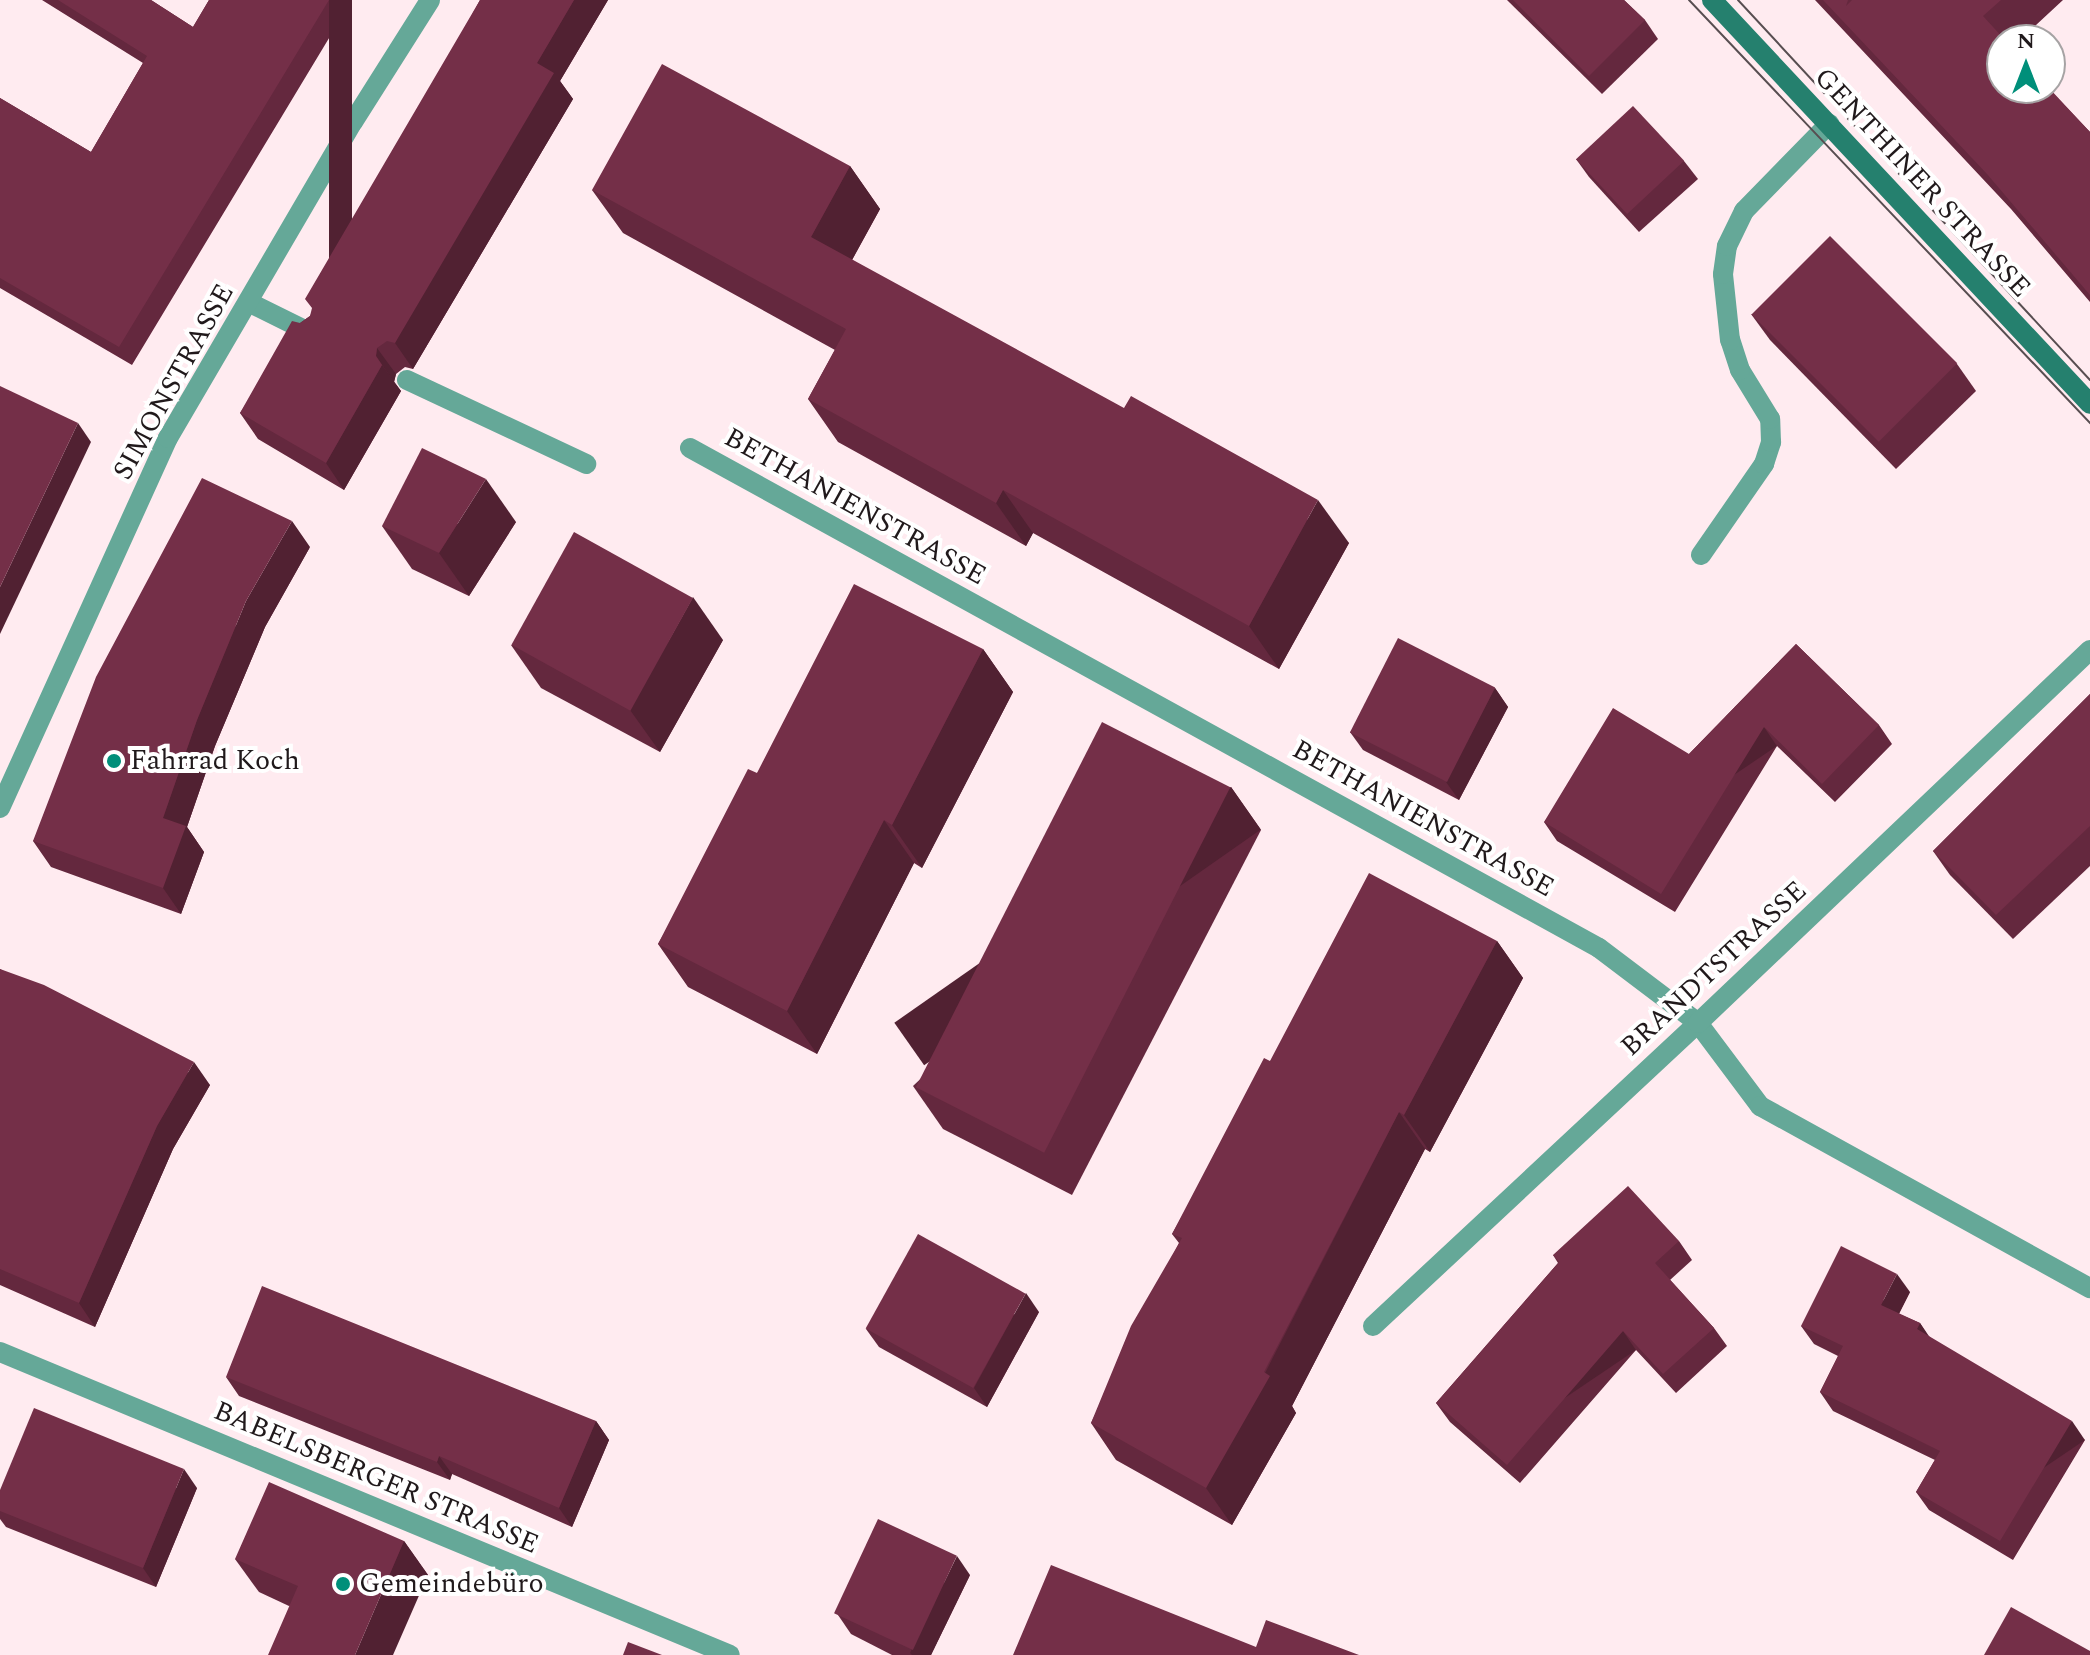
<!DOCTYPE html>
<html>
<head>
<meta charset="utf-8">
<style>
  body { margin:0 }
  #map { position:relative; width:2090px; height:1655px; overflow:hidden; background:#ffebf0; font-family:Spectral,serif }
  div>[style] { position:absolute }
  .lane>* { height:20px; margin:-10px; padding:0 10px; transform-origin:10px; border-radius:10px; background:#65a898 }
  .street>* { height:20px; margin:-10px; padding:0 10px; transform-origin:10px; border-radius:10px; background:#65a898 }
  .secondary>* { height:20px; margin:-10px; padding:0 10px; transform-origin:10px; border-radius:10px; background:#25806e }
  .tram>* { height:2px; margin:-1px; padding:0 1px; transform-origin:1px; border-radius:1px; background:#584e51 }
  .wall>* { inset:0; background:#64283e }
  .shaded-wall>* { inset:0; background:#512132; transform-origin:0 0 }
  .building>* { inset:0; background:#742f48; transform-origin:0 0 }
  .dots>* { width:22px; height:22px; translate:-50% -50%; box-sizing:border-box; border:4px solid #fff; border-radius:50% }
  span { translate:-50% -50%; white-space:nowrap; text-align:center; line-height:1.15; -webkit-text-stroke:8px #fff; paint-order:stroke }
  .street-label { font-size:28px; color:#20191b }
  .poi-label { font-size:28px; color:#20191b }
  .left { translate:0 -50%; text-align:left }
  .north { position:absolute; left:1986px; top:24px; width:80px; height:80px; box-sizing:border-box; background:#fff; border:2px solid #a6a3a4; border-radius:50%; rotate:0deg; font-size:22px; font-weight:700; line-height:32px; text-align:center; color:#20191b }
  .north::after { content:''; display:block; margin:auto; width:28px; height:36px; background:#008f7a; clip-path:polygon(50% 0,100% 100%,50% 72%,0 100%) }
</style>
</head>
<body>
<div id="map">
  <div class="lane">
    <div style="left:250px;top:303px;width:70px;rotate:26.2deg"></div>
    <div style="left:407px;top:380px;width:198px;rotate:25.1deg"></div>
    <div style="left:1701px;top:555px;width:111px;rotate:-55.3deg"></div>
    <div style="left:1764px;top:464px;width:23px;rotate:-72deg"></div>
    <div style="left:1771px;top:442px;width:23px;rotate:-92deg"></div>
    <div style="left:1770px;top:419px;width:57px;rotate:-121.5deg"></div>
    <div style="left:1740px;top:370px;width:32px;rotate:-108deg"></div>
    <div style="left:1730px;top:340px;width:66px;rotate:-96.1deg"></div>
    <div style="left:1723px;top:274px;width:28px;rotate:-82deg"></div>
    <div style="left:1727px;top:246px;width:39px;rotate:-64deg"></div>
    <div style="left:1744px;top:211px;width:122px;rotate:-45.7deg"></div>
  </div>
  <div class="street">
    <div style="left:690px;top:448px;width:1037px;rotate:28.81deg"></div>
    <div style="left:1599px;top:948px;width:124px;rotate:37.1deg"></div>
    <div style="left:1698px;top:1023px;width:104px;rotate:53.2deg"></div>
    <div style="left:1760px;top:1106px;width:377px;rotate:28.9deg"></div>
    <div style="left:0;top:808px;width:406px;rotate:-65.6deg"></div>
    <div style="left:168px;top:438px;width:366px;rotate:-59.7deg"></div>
    <div style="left:353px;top:122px;width:144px;rotate:-57.7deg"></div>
    <div style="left:1373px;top:1326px;width:444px;rotate:-43deg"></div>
    <div style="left:1698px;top:1023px;width:541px;rotate:-43.58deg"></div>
    <div style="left:0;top:1352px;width:790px;rotate:22.54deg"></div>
  </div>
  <div class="secondary">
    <div style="left:1712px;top:0;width:553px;rotate:46.9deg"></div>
  </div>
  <div class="tram">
    <div style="left:1689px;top:0;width:583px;rotate:46.53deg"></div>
    <div style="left:1738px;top:0;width:518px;rotate:47.19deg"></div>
  </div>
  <div class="wall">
    <div style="clip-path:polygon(42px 0,151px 0,193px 27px,209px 0,352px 0,132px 365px,0 288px,0 98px,91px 152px,143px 63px)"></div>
    <div style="clip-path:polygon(480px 0,608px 0,560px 81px,573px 99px,413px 369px,405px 367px,396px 374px,394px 382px,401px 391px,344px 490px,258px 439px,240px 413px,300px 323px,310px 316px)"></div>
    <div style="clip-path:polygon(1507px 0,1624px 0,1645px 20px,1658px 39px,1602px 94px)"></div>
    <div style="clip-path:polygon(1815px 0,2063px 0,2020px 40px,2002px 40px,2090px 132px,2090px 302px,2011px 209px)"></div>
    <div style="clip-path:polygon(1576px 159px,1684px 161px,1698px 179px,1639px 232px,1589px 177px)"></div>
    <div style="clip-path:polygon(850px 166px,880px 209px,852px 260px,1349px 543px,1279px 669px,1033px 533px,1026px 546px,838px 442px,808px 399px,835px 350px,623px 233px,592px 190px)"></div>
    <div style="clip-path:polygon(1751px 314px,1957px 364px,1976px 391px,1896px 469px,1770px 340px)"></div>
    <div style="clip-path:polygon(516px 522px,469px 596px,412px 569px,382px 526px)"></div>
    <div style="clip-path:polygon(310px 547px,265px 627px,215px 746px,187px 827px,204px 852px,181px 914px,51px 867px,33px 841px)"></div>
    <div style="clip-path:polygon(723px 640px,660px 752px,541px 688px,511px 645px)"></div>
    <div style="clip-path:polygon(1796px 644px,1879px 725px,1892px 744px,1835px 802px,1777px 746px,1675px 912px,1557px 841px,1544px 822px,1689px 754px)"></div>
    <div style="clip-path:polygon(983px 649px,1013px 692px,922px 868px,914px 863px,817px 1054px,688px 987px,658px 944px,757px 773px)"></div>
    <div style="clip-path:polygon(1495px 688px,1508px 707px,1459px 800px,1363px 750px,1350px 732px)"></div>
    <div style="clip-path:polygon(2090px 694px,2090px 866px,2013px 939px,1950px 875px,1933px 851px)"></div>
    <div style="clip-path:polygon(1231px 787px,1261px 830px,1072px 1195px,943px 1129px,913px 1086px)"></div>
    <div style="clip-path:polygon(1497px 941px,1523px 978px,1430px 1152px,1425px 1149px,1292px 1406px,1296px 1413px,1232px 1525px,1116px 1460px,1091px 1423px,1179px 1243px,1172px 1234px,1270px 1061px)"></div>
    <div style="clip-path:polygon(0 969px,210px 1085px,173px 1149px,95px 1327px,0 1285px)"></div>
    <div style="clip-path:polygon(1679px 1241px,1692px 1260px,1670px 1280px,1714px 1328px,1727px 1346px,1676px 1393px,1636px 1350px,1520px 1483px,1450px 1422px,1436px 1403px,1558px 1263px,1553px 1255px)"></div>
    <div style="clip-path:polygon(1910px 1292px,1899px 1314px,1920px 1323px,1928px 1336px,2085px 1440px,2013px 1560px,1929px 1510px,1916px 1492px,1935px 1460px,1833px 1411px,1820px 1392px,1838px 1356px,1814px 1344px,1801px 1326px)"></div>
    <div style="clip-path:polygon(1039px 1312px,987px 1407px,879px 1347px,866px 1329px)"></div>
    <div style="clip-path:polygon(226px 1377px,596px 1421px,609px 1440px,572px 1527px,452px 1474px,450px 1480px,239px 1396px)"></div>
    <div style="clip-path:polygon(197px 1488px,156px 1587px,6px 1527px,0 1519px,0 1490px)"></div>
    <div style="clip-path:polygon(404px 1541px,428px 1575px,289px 1606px,259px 1592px,235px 1559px)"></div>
    <div style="clip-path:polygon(970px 1575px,931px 1655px,892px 1655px,851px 1634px,838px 1615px)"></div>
  </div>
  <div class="shaded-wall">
    <div style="left:329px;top:0;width:23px;height:406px"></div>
    <div style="clip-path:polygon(574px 0,608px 0,560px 81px,573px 99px,413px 369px,395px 343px,537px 63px)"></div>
    <div style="clip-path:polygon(850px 166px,880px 209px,841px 280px,811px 237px)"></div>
    <div style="clip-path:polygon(377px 348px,396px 374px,394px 382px,376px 356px)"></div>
    <div style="clip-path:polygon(382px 365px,401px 391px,344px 490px,326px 463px)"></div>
    <div style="clip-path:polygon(78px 423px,91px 442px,0 634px,0 587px)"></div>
    <div style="clip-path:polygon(486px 479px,516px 522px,469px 596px,439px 553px)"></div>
    <div style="clip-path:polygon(1003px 490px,1033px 533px,1026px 546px,996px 503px)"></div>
    <div style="clip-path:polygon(1318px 500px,1349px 543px,1279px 669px,1249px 626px)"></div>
    <div style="clip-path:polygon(292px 521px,310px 547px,265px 627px,215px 746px,187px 827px,204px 852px,181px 914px,163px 888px,163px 818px,197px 720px,246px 601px)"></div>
    <div style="clip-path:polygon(693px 597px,723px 640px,660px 752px,630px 710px)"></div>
    <div style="clip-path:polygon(983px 649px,1013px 692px,922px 868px,892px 825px)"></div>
    <div style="clip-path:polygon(1495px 688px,1508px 707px,1459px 800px,1446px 782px)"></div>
    <div style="left:1764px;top:727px;width:23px;height:196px;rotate:56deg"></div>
    <div style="left:1231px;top:787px;width:52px;height:411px;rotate:55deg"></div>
    <div style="clip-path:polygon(884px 820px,914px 863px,817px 1054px,787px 1011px)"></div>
    <div style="clip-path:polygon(1497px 941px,1523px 978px,1430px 1152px,1404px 1115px)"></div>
    <div style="clip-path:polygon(194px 1062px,210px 1085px,173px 1149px,95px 1327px,79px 1303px,157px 1126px)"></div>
    <div style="clip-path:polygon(1399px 1112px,1425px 1149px,1292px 1406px,1296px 1413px,1232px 1525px,1206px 1488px)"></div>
    <div style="clip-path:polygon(1897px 1274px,1910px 1292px,1894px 1323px,1881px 1305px)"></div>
    <div style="clip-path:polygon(1026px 1293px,1039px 1312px,987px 1407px,974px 1388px)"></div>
    <div style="clip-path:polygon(1920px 1323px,1933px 1342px,1917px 1329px)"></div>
    <div style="left:1623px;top:1331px;width:23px;height:177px;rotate:56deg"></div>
    <div style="clip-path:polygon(596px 1421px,609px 1440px,572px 1527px,559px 1508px)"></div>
    <div style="left:2072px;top:1421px;width:23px;height:140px;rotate:56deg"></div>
    <div style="clip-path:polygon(439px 1456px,452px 1474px,450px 1480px,437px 1462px)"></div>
    <div style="clip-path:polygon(184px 1469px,197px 1488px,156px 1587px,143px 1568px)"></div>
    <div style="clip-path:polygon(404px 1541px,428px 1575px,393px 1655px,355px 1655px)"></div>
    <div style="clip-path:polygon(957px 1556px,970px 1575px,931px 1655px,912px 1655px,910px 1653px)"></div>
  </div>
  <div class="building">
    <div style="clip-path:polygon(58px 0,151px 0,193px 27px,209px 0,329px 0,119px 347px,0 278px,0 98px,91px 152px,147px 56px)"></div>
    <div style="clip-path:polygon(480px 0,574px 0,537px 63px,554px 73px,395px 343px,387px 341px,377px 348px,376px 356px,382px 365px,326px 463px,240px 413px,292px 321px,300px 323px,310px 316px,312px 308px,305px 299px)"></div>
    <div style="clip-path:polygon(1513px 0,1624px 0,1645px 20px,1589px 76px)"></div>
    <div style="clip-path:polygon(1823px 0,1848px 0,1846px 6px,1852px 0,2001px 0,1983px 16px,2005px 40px,2002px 40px,2002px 88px,2049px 88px,2090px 132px,2090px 295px,1987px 174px)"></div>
    <div style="clip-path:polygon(662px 64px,850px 166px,811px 237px,1124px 408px,1131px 396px,1318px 500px,1249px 626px,1003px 490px,996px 503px,808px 399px,846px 329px,592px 190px)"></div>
    <div style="left:1633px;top:106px;width:75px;height:78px;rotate:47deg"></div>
    <div style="left:1830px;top:236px;width:180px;height:111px;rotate:45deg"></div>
    <div style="clip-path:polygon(0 386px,78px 423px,0 587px)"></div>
    <div style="clip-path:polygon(422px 448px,486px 479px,439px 553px,382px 526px)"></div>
    <div style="clip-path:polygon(202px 478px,292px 521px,246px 601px,197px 720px,163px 818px,186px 826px,163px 888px,33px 841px,96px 677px)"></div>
    <div style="left:574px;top:532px;width:136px;height:129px;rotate:29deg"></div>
    <div style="clip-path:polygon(854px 584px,983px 649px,892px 825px,884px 820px,787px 1011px,658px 944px,748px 769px,757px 773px)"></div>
    <div style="left:1398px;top:638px;width:109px;height:106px;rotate:27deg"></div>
    <div style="clip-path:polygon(1796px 644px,1879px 725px,1822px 784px,1764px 727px,1661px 894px,1544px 822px,1613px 708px,1689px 754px)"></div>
    <div style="clip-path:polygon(2090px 694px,2090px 826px,1996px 915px,1933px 851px)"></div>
    <div style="left:1102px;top:722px;width:144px;height:410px;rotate:27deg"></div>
    <div style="clip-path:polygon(1369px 873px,1497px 941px,1404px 1115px,1399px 1112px,1264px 1372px,1270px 1376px,1206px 1488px,1091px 1423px,1131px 1326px,1182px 1238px,1172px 1234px,1264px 1058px,1270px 1061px)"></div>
    <div style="clip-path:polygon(0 969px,44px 985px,194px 1062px,157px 1126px,79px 1303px,0 1269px)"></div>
    <div style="clip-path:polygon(1628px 1186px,1679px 1241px,1655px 1263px,1714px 1328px,1663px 1374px,1623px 1331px,1507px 1465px,1436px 1403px,1559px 1262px,1553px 1255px)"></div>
    <div style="left:918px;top:1234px;width:123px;height:108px;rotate:29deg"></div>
    <div style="clip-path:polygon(1841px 1246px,1897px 1274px,1881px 1305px,1920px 1323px,1917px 1329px,2072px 1421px,2000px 1541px,1916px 1492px,1940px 1451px,1820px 1392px,1843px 1346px,1801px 1326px)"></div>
    <div style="clip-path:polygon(262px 1286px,596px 1421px,559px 1508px,439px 1456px,437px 1462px,226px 1377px)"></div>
    <div style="clip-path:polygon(34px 1408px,184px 1469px,143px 1568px,0 1511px,0 1490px)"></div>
    <div style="clip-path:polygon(269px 1482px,404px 1541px,355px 1655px,268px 1655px,298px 1586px,235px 1559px)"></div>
    <div style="left:878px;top:1519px;width:87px;height:104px;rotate:25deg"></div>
    <div style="clip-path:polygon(1051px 1565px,1256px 1647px,1266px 1620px,1359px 1655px,1013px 1655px)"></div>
    <div style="clip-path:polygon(2011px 1607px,2090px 1651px,2090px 1655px,1984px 1655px)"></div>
    <div style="clip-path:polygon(628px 1642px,662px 1655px,623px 1655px)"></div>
  </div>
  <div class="dots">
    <div style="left:114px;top:761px;background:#008f7a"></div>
    <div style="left:343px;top:1584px;background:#008f7a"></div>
  </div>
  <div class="street-label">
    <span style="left:1922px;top:183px;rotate:47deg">GENTHINER STRASSE</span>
    <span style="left:174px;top:382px;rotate:-61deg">SIMONSTRASSE</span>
    <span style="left:855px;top:507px;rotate:29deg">BETHANIENSTRASSE</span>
    <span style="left:1423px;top:819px;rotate:29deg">BETHANIENSTRASSE</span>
    <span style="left:1714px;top:969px;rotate:-43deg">BRANDTSTRASSE</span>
    <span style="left:376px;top:1478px;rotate:23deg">BABELSBERGER STRASSE</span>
  </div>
  <div class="poi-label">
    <span class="left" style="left:130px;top:761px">Fahrrad Koch</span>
    <span class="left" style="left:359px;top:1584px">Gemeindebüro</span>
  </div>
  <div class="north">N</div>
</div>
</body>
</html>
